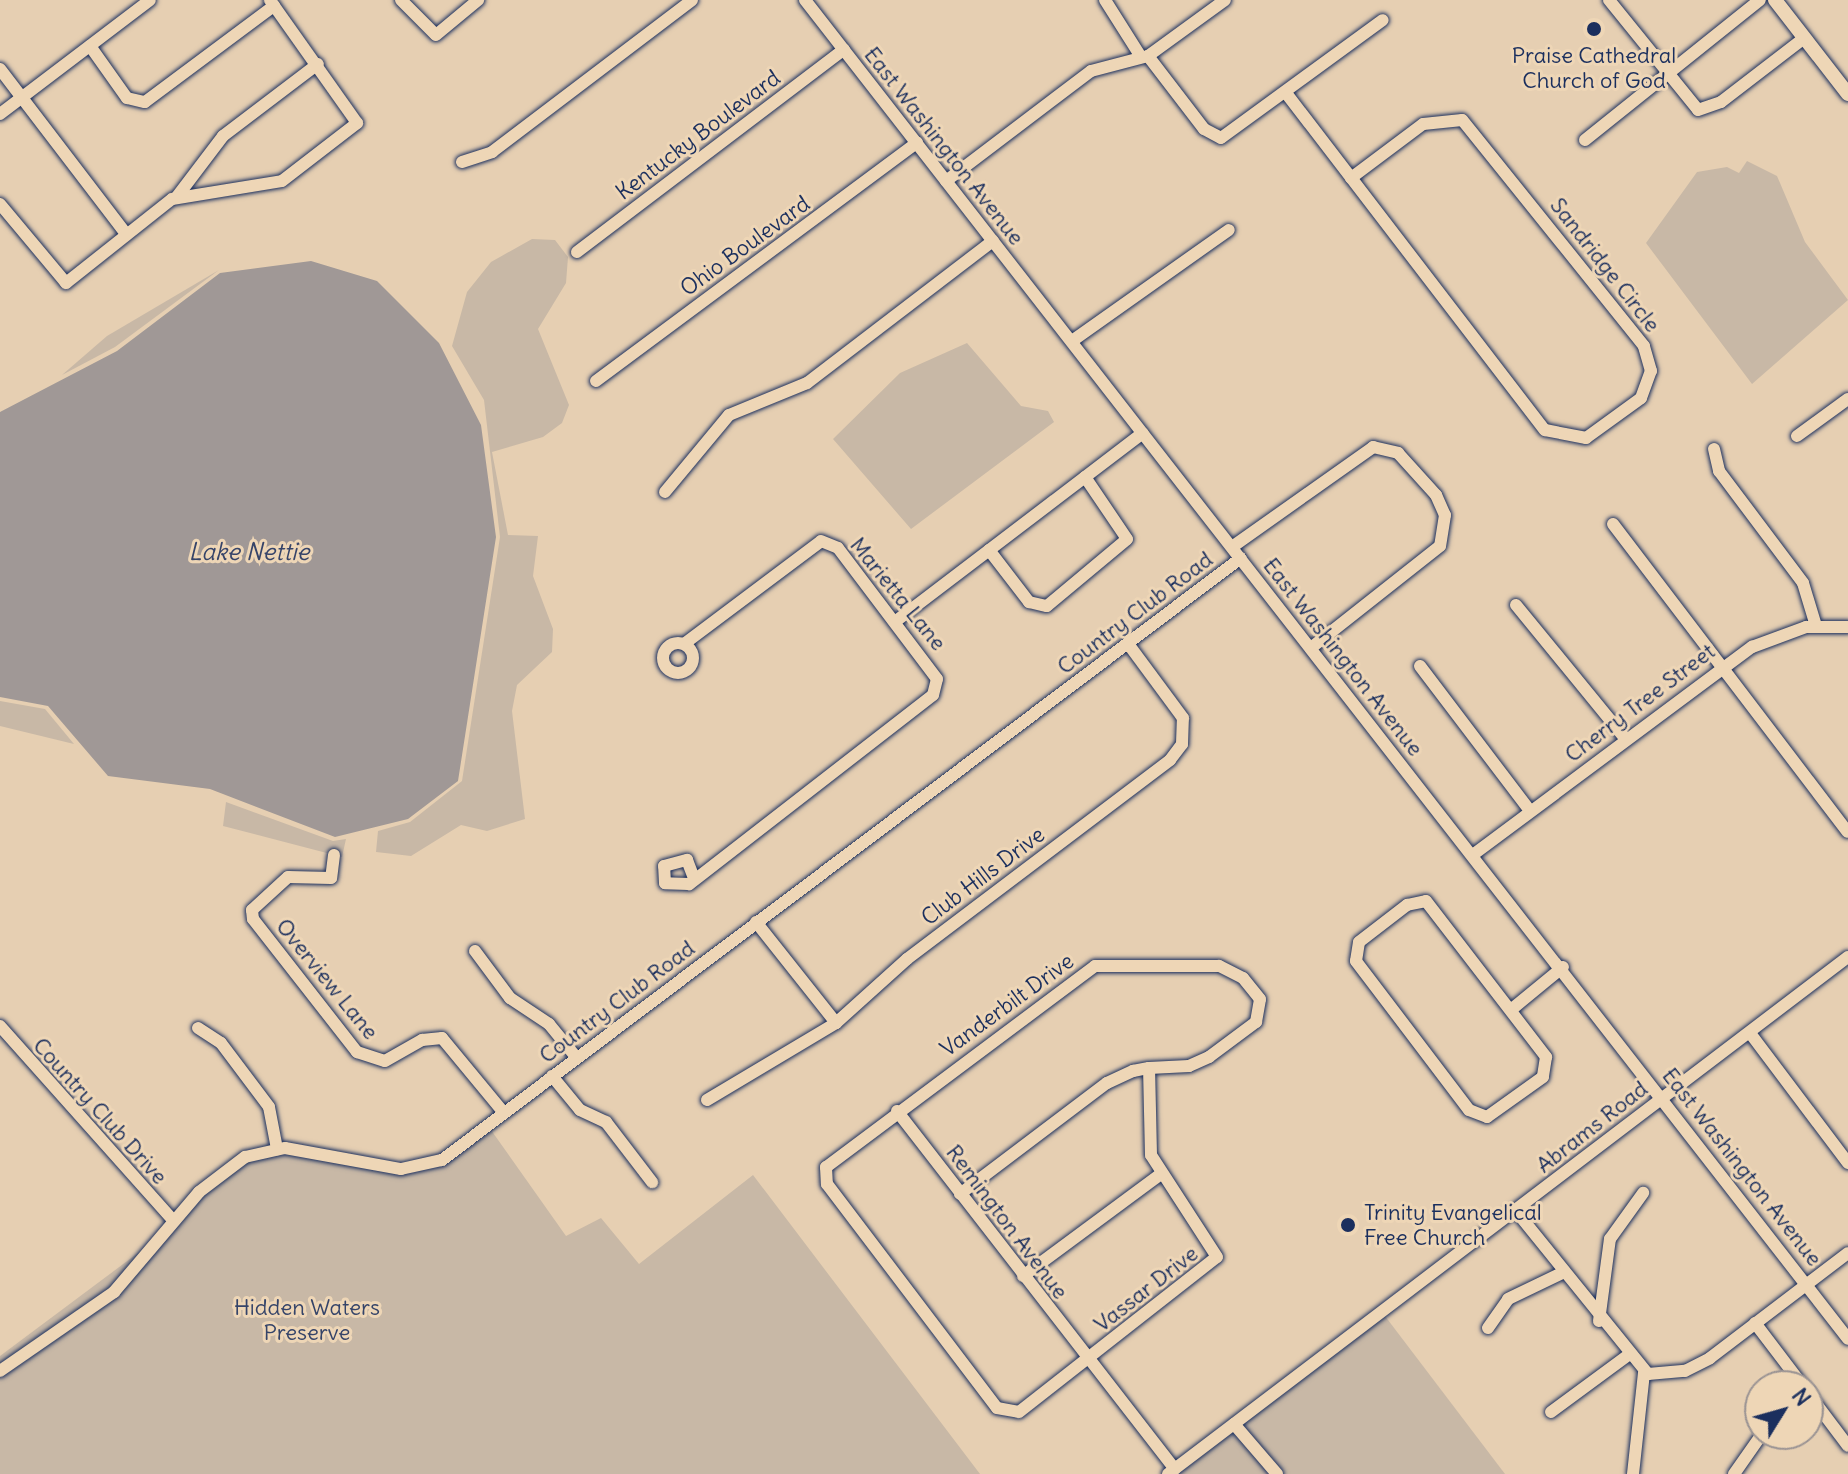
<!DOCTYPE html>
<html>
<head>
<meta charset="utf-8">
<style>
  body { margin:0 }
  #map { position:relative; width:1848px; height:1474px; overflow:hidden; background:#e6cfb2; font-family:Delius,sans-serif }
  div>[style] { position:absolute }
  .green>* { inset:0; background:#c8b8a6 }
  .water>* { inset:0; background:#a09896 }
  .roads { filter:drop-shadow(0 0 2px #1b2f5e) drop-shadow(0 0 2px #1b2f5e) }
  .minor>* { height:12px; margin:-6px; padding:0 6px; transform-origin:6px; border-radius:6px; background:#eed6b6 }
  .minor>.ring { margin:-6px; padding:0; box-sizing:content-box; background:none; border:12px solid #eed6b6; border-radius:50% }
  .major>* { height:14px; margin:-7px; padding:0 7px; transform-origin:7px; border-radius:7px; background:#eed6b6 }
  .dots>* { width:22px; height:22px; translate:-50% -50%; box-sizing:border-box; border:4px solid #eed6b6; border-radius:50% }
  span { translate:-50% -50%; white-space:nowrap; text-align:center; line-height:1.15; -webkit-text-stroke:6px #eed6b6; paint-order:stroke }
  .poi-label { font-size:22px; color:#1b2f5e }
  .left { translate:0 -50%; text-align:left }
  .street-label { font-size:22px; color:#1b2f5e }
  .park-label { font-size:22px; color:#354469 }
  .water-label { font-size:24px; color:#364469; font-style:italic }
  .north { position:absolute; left:1744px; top:1370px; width:80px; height:80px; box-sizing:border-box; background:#eed6b6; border:2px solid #9a9393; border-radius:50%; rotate:53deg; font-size:22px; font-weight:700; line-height:32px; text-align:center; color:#1b2f5e }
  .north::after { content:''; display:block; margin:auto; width:28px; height:36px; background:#1b2f5e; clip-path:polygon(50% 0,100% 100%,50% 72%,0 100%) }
</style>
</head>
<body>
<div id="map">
  <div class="green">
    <div style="clip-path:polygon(1747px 161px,1777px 176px,1805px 242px,1848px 300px,1752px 384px,1646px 243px,1697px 172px,1727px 167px,1739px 173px)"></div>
    <div style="clip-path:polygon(532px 239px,555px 240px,568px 257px,566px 283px,538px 329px,569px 405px,562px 423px,543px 437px,492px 452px,508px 535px,538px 536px,533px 576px,553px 629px,552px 652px,517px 685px,512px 711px,525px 819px,487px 831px,461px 825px,411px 856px,376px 852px,378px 831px,410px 822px,462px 781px,500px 537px,484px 400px,452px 346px,467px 292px,491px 262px)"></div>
    <div style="clip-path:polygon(219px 270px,115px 347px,62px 375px,107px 336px)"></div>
    <div style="clip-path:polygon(967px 343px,1021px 406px,1048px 411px,1054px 422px,911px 529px,833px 439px,900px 373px)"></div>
    <div style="clip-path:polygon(0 701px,45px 709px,74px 744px,0 726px)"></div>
    <div style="clip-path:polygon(226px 802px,333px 841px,346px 839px,342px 857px,223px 826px)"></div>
    <div style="clip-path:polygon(491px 1130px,566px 1236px,601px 1218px,639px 1264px,753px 1175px,980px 1474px,0 1474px,0 1376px,117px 1295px,203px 1195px,246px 1161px,284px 1153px,413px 1173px,443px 1164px)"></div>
    <div style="clip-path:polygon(150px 1244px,111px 1289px,0 1366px,0 1356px)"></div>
    <div style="clip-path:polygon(1385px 1316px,1505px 1474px,1175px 1474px)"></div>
  </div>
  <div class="water">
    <div style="clip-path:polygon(311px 261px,377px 281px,439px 343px,481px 425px,496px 537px,458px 781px,408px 819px,335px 837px,210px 789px,108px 776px,48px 706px,0 697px,0 412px,117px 351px,220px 273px)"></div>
  </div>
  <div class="roads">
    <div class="minor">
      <div style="left:401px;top:0;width:49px;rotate:45deg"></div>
      <div style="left:436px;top:35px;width:55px;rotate:-39.8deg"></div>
      <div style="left:805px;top:0;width:1697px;rotate:52.08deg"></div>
      <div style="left:1105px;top:0;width:67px;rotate:57.7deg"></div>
      <div style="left:1609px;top:0;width:141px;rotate:51deg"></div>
      <div style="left:1698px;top:110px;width:24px;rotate:-19deg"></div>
      <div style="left:1721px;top:102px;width:105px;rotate:-37.6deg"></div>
      <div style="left:90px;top:46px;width:64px;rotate:54.6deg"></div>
      <div style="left:127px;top:98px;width:18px;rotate:13deg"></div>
      <div style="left:145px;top:102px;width:161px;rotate:-36.7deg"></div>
      <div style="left:1148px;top:56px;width:92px;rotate:52.5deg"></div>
      <div style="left:1204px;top:129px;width:19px;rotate:28deg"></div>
      <div style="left:1221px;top:138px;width:200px;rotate:-36.1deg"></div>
      <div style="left:0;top:69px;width:208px;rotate:52.6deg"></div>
      <div style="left:1286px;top:93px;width:425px;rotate:52.5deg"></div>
      <div style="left:1545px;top:430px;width:42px;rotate:11deg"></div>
      <div style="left:1586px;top:438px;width:68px;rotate:-36deg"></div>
      <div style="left:1641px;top:398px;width:29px;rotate:-70deg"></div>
      <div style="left:1651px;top:371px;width:26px;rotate:-106deg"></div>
      <div style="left:1644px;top:346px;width:290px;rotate:-128.8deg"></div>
      <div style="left:1462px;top:120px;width:39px;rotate:174deg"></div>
      <div style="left:1423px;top:124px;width:90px;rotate:143.1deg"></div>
      <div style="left:0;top:114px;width:188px;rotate:-37.2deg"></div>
      <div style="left:1585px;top:140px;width:224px;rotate:-38.7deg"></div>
      <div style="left:462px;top:162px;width:32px;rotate:-18deg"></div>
      <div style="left:492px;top:152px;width:251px;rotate:-37.2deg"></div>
      <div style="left:946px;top:181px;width:182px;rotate:-37.2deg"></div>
      <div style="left:1091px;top:71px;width:59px;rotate:-14.7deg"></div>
      <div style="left:1148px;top:56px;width:95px;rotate:-36deg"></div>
      <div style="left:176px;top:198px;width:78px;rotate:-52.8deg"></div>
      <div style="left:223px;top:136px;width:119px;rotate:-37.2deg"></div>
      <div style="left:0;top:204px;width:103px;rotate:50.1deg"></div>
      <div style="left:66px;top:283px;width:135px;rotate:-38.4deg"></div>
      <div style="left:172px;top:199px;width:111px;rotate:-9.3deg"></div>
      <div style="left:282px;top:181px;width:95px;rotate:-37.7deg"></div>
      <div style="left:357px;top:123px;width:151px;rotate:-125.3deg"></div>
      <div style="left:577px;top:252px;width:335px;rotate:-37.2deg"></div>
      <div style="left:1072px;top:341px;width:192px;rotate:-35.3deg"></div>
      <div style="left:596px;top:381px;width:400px;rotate:-36.6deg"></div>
      <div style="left:1797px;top:436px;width:63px;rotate:-36deg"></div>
      <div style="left:1714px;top:449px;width:23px;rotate:77deg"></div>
      <div style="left:1719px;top:471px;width:140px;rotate:53.1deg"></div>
      <div style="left:1803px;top:583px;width:45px;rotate:73.2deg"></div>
      <div style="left:665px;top:492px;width:100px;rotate:-50.3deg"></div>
      <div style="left:729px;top:415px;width:84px;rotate:-22.3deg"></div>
      <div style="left:807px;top:383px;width:234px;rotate:-37.4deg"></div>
      <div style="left:1613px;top:524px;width:387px;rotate:52.7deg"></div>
      <div style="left:1232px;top:547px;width:173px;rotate:-35.3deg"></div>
      <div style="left:1373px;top:447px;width:26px;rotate:13deg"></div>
      <div style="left:1398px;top:453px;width:57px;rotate:47.9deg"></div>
      <div style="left:1436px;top:495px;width:22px;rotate:66deg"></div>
      <div style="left:1445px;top:515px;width:31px;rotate:99deg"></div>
      <div style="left:1440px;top:546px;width:163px;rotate:141.7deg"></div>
      <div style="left:989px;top:550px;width:66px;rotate:52.4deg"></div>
      <div style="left:1029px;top:602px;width:18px;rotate:13deg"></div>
      <div style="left:1047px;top:606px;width:104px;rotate:-39.9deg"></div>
      <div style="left:1127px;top:539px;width:75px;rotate:-124.1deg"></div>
      <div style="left:1516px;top:605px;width:172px;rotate:50.7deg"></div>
      <div style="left:896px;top:621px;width:310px;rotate:-37.3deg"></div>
      <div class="ring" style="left:663px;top:643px;width:18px;height:18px"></div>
      <div style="left:684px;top:644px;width:171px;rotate:-36.9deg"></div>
      <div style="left:821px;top:541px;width:18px;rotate:22deg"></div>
      <div style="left:838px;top:548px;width:164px;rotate:52.9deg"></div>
      <div style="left:937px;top:679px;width:16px;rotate:104deg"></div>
      <div style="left:933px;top:695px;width:309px;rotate:142.2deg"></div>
      <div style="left:689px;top:884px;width:24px;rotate:-178deg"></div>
      <div style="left:665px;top:883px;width:17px;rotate:-93deg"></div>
      <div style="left:664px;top:866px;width:24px;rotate:-15deg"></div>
      <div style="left:687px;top:860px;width:17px;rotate:69deg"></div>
      <div style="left:1420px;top:666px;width:182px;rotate:52.8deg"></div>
      <div style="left:1474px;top:854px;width:347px;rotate:-36.7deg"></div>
      <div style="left:1752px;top:647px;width:58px;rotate:-20.3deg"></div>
      <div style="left:1806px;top:627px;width:42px"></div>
      <div style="left:334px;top:855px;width:23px;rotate:97deg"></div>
      <div style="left:331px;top:878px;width:43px;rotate:-178.7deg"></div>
      <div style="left:288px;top:877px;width:49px;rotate:137.5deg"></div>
      <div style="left:252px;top:910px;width:9px;rotate:84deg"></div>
      <div style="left:253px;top:919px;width:169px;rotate:52deg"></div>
      <div style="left:357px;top:1052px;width:29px;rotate:18deg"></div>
      <div style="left:385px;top:1061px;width:43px;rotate:-29.6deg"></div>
      <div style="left:422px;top:1040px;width:20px;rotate:-6deg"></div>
      <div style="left:442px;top:1038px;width:97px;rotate:50.4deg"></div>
      <div style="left:1426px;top:901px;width:197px;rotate:52.4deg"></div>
      <div style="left:1546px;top:1057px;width:20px;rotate:99deg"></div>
      <div style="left:1543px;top:1077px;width:69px;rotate:144.5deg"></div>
      <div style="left:1487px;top:1117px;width:19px;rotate:-159deg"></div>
      <div style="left:1469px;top:1110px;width:187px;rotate:-127.2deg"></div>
      <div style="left:1356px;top:961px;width:19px;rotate:-81deg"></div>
      <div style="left:1359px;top:942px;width:61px;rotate:-37.6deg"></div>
      <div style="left:1407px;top:905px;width:19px;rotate:-12deg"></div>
      <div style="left:756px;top:922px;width:129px;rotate:51.6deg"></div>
      <div style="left:475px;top:951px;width:59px;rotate:53.3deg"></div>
      <div style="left:510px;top:998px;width:47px;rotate:33.7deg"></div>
      <div style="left:549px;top:1024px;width:43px;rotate:50.7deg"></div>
      <div style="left:1512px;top:1009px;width:66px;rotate:-39.5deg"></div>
      <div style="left:0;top:1026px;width:260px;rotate:48.3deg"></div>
      <div style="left:198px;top:1028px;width:27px;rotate:33deg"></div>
      <div style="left:221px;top:1043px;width:80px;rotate:53.1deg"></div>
      <div style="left:269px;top:1107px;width:43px;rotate:79.2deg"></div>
      <div style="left:1750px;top:1033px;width:163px;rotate:53deg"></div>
      <div style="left:552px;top:1076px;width:44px;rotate:50.5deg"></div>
      <div style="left:580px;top:1110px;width:29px;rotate:25deg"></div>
      <div style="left:606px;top:1122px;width:76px;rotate:52.5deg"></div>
      <div style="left:707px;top:1100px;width:150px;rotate:-30.8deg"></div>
      <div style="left:836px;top:1023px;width:96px;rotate:-42deg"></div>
      <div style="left:907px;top:959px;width:330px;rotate:-37.1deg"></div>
      <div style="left:1170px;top:760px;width:20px;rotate:-53deg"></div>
      <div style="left:1182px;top:744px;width:26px;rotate:-88deg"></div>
      <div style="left:1183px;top:718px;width:91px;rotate:-126.5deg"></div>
      <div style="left:897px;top:1111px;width:453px;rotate:52.2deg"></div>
      <div style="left:960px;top:1194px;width:184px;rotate:-37.1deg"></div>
      <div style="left:1107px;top:1083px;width:29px;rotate:-25deg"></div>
      <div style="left:1133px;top:1071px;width:16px;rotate:-11deg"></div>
      <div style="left:1149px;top:1068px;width:40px;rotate:-2.9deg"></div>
      <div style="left:1189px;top:1066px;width:22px;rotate:-24deg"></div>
      <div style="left:1209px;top:1057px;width:59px;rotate:-36.7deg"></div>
      <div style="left:1256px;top:1022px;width:23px;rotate:-80deg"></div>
      <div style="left:1260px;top:999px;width:27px;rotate:-129deg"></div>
      <div style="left:1243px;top:978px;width:27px;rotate:-153deg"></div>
      <div style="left:1219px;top:966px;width:124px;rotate:180deg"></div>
      <div style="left:1095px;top:966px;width:336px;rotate:143.2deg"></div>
      <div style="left:826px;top:1167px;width:17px;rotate:87deg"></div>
      <div style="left:827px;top:1184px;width:281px;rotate:52.8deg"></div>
      <div style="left:997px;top:1408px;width:22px;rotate:10deg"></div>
      <div style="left:1019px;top:1412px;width:251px;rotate:-38.1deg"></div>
      <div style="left:1217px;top:1257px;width:121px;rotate:-122.9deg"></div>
      <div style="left:1151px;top:1155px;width:87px;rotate:-91.3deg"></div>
      <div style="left:1516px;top:1211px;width:210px;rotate:51deg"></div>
      <div style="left:1648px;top:1374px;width:37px;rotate:-5deg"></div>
      <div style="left:1685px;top:1371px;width:28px;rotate:-27deg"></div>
      <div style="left:1710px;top:1358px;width:173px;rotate:-37.3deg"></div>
      <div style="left:1023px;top:1276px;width:172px;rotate:-36.5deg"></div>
      <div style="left:1599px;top:1321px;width:83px;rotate:-82.4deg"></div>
      <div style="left:1610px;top:1239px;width:57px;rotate:-54.3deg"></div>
      <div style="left:1755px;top:1323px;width:79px;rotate:52.7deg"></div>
      <div style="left:1488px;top:1328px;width:35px;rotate:-55deg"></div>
      <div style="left:1508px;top:1299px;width:60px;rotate:-25.7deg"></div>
      <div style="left:0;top:1371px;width:139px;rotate:-34.7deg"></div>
      <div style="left:114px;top:1292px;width:131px;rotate:-49.6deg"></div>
      <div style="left:199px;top:1192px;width:58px;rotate:-37.3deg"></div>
      <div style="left:245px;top:1157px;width:41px;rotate:-12.7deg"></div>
      <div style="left:285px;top:1148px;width:118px;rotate:10.3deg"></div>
      <div style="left:401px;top:1169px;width:42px;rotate:-12.4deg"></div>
      <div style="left:442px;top:1160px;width:1000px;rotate:-37deg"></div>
      <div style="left:1808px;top:1393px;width:66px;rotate:53deg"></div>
      <div style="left:1551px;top:1412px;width:94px;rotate:-36.4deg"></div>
      <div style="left:1234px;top:1424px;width:66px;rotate:49.3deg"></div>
      <div style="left:1168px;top:1474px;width:854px;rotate:-37.25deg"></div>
      <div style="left:1633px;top:1474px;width:102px;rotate:-83.8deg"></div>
      <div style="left:1734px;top:1474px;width:49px;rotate:-55deg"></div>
    </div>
    <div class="major">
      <div style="left:1775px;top:0;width:119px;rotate:52.2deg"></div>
    </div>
  </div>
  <div class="dots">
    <div style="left:1594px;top:29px;background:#1b2f5e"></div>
    <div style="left:1348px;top:1225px;background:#1b2f5e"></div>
  </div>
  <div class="poi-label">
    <span style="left:1594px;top:68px">Praise Cathedral<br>Church of God</span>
    <span class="left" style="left:1364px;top:1225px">Trinity Evangelical<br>Free Church</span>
  </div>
  <div class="street-label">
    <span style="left:698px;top:135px;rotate:-37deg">Kentucky Boulevard</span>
    <span style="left:944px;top:146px;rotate:52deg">East Washington Avenue</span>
    <span style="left:745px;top:246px;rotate:-36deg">Ohio Boulevard</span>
    <span style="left:1605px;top:265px;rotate:52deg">Sandridge Circle</span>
    <span style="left:898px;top:594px;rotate:51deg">Marietta Lane</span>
    <span style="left:1135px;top:613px;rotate:-37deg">Country Club Road</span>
    <span style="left:1343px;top:657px;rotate:52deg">East Washington Avenue</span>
    <span style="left:1640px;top:703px;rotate:-37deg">Cherry Tree Street</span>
    <span style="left:983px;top:876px;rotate:-37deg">Club Hills Drive</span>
    <span style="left:327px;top:979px;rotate:51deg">Overview Lane</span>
    <span style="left:617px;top:1002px;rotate:-37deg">Country Club Road</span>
    <span style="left:1007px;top:1005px;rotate:-36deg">Vanderbilt Drive</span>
    <span style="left:100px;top:1111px;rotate:48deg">Country Club Drive</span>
    <span style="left:1592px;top:1127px;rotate:-38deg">Abrams Road</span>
    <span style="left:1742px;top:1167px;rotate:52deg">East Washington Avenue</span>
    <span style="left:1007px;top:1222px;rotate:53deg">Remington Avenue</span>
    <span style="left:1146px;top:1289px;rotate:-38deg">Vassar Drive</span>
  </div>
  <div class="park-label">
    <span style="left:307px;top:1320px">Hidden Waters<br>Preserve</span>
  </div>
  <div class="water-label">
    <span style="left:249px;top:552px">Lake Nettie</span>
  </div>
  <div class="north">N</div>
</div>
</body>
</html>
